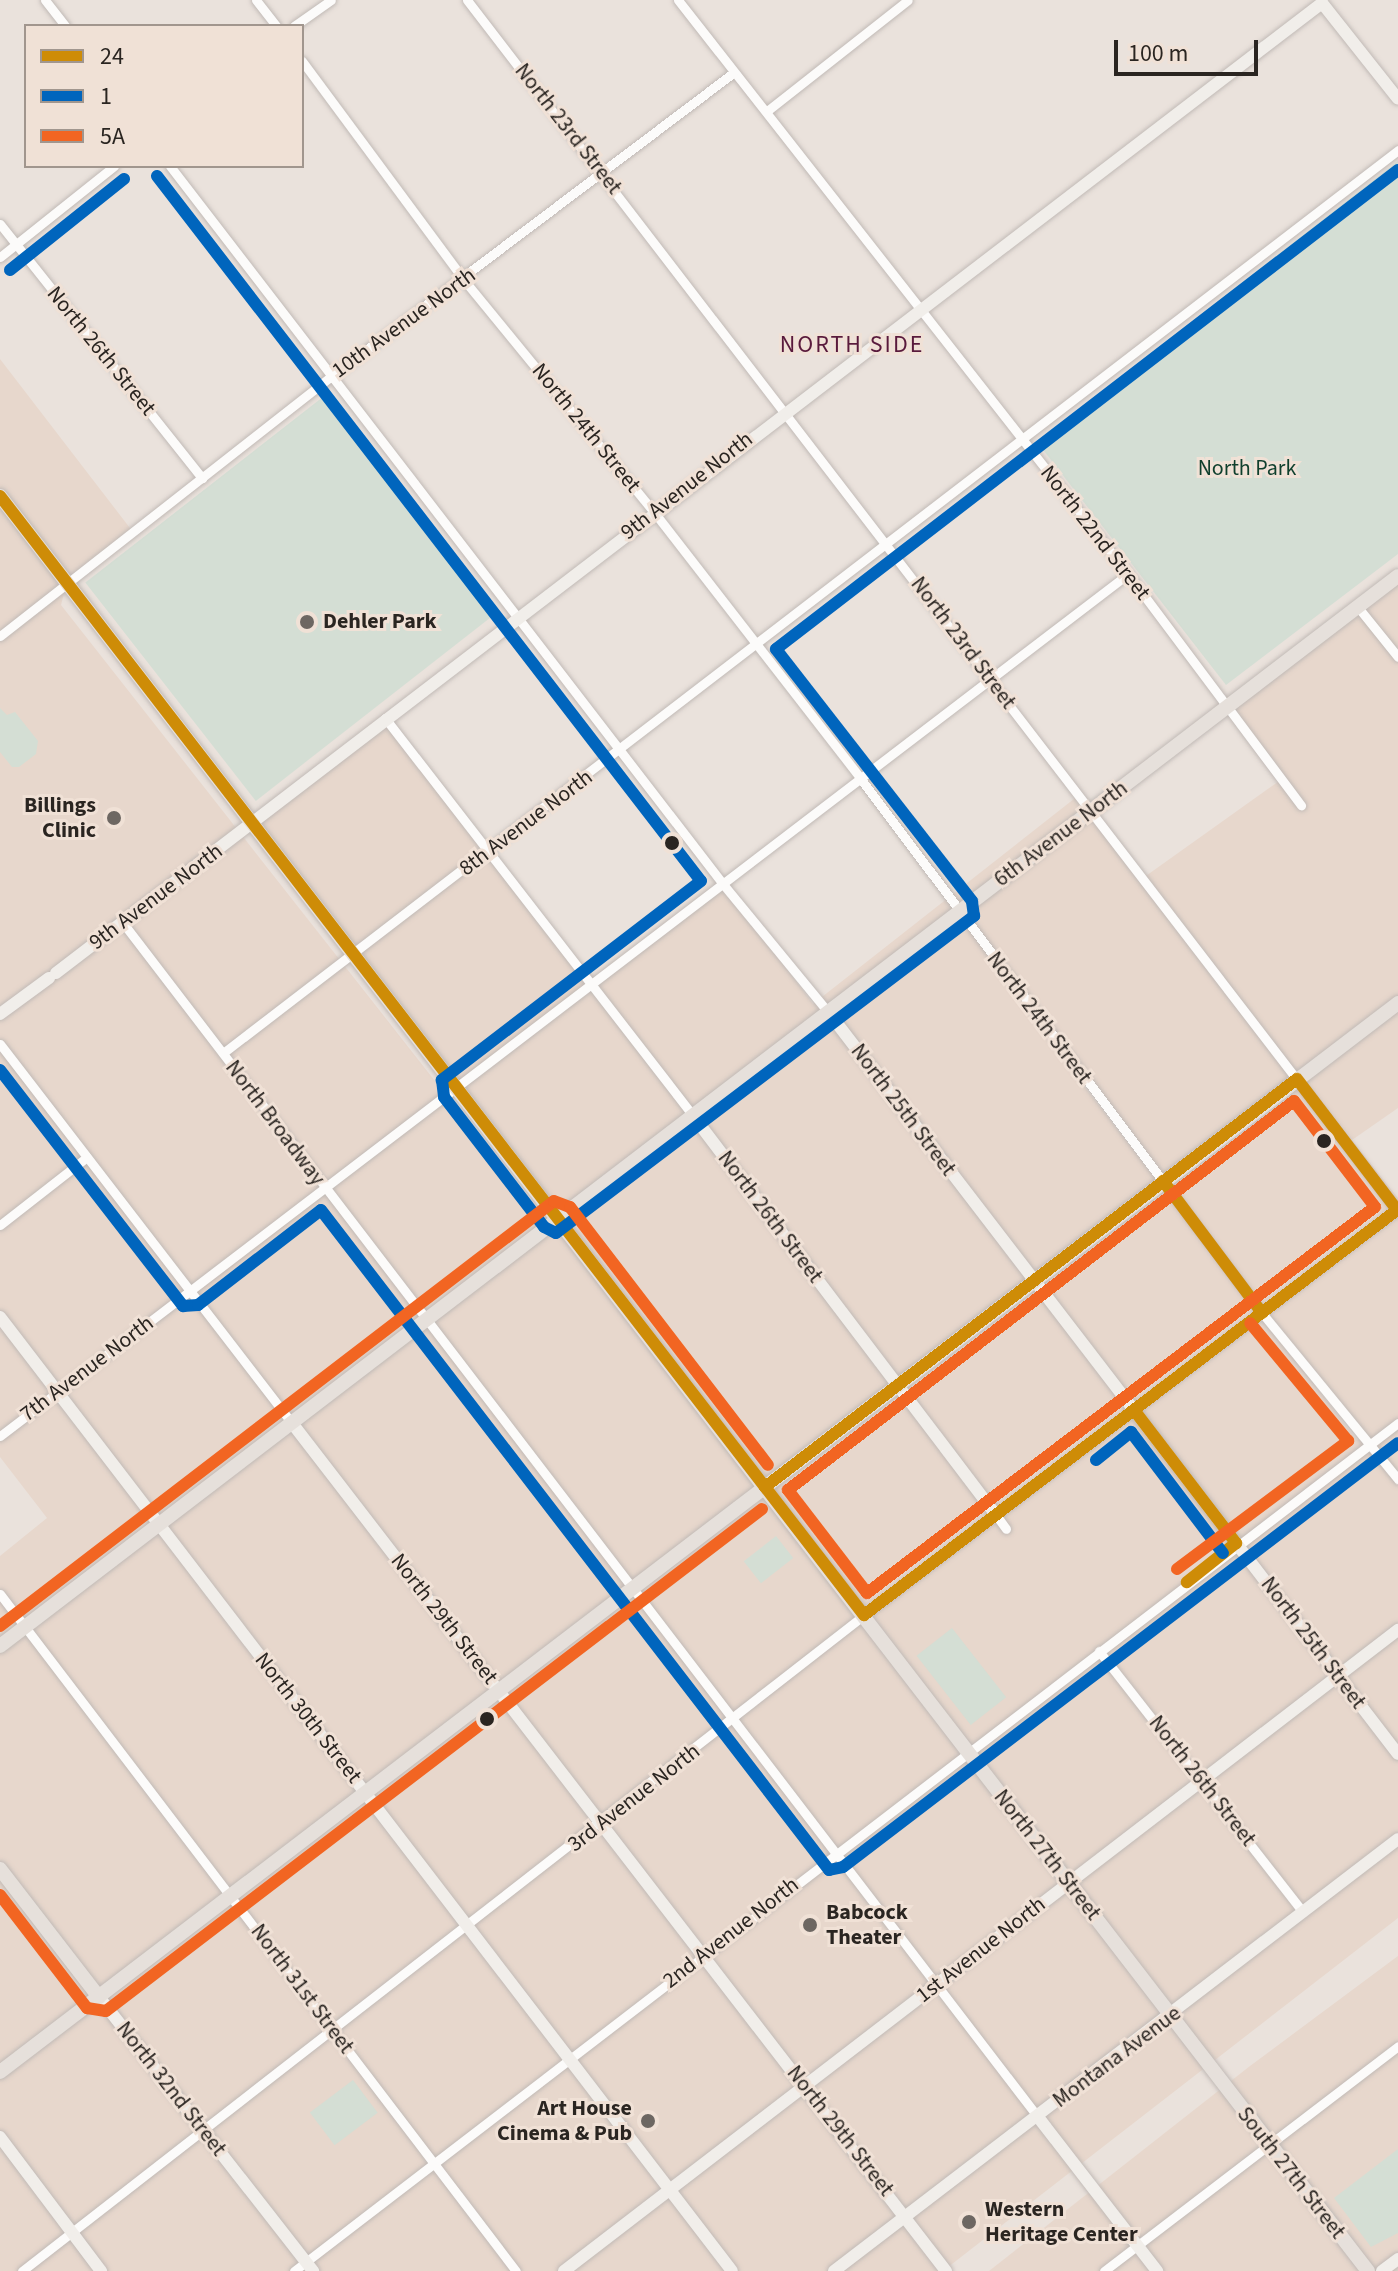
<!DOCTYPE html>
<html>
<head>
<meta charset="utf-8">
<style>
  body { margin:0 }
  #map { position:relative; width:1398px; height:2271px; overflow:hidden; background:#eae2dc; font-family:"Source Sans 3",sans-serif }
  div>[style] { position:absolute }
  .built>* { inset:0; background:#e7d7cc }
  .green>* { inset:0; background:#d4ded4; transform-origin:0 0 }
  .roads { filter:drop-shadow(0 0 2px #c1bab6) drop-shadow(0 0 2px #c1bab6) }
  .street>* { height:9px; margin:-4.5px; padding:0 4.5px; transform-origin:4.5px; border-radius:4.5px; background:#fcfbfa }
  .secondary>* { height:12px; margin:-6px; padding:0 6px; transform-origin:6px; border-radius:6px; background:#f1eeea }
  .primary>* { height:14px; margin:-7px; padding:0 7px; transform-origin:7px; border-radius:7px; background:#e6e0db }
  .bus-1>* { height:12px; margin:-6px; padding:0 6px; transform-origin:6px; border-radius:6px; background:#ce8c07 }
  .bus-2>* { height:12px; margin:-6px; padding:0 6px; transform-origin:6px; border-radius:6px; background:#0065bd }
  .bus-3>* { height:12px; margin:-6px; padding:0 6px; transform-origin:6px; border-radius:6px; background:#f26522 }
  .dots>* { width:22px; height:22px; translate:-50% -50%; box-sizing:border-box; border:4px solid #f0e1d6; border-radius:50% }
  span { translate:-50% -50%; white-space:nowrap; text-align:center; line-height:1.15; -webkit-text-stroke:6px #f0e1d6; paint-order:stroke }
  .street-label { font-size:22px; color:#2a2521 }
  .park-label { font-size:22px; color:#0f3f2d }
  .poi-label { font-size:22px; color:#2a2521; font-weight:700 }
  .left { translate:0 -50%; text-align:left }
  .right { translate:-100% -50%; text-align:right }
  .neighbourhood-label { font-size:24px; color:#591a3c; letter-spacing:2px }
  .legend { position:absolute; left:24px; top:24px; width:280px; height:144px; box-sizing:border-box; background:#f0e1d6; border:2px solid #a1968e; margin:0; padding:10px 14px; list-style:none; font-size:24px; color:#2a2521 }
  .legend li { display:flex; align-items:center; gap:16px; height:40px }
  .legend b { width:40px; border:2px solid #a1968e }
  .scale { position:absolute; left:1114px; top:40px; width:144px; height:36px; box-sizing:border-box; border:4px solid #2a2521; border-top:0; padding-left:10px; font-size:24px; line-height:28px; white-space:nowrap; color:#2a2521; -webkit-text-stroke:6px #f0e1d6; paint-order:stroke }
</style>
</head>
<body>
<div id="map">
  <div class="built">
    <div style="clip-path:polygon(evenodd,0 359px,133px 532px,67px 582px,61px 605px,545px 1221px,557px 1217px,252px 823px,385px 718px,589px 981px,723px 884px,813px 1004px,1079px 795px,1143px 878px,1282px 779px,1228px 705px,1398px 580px,1398px 1108px,1352px 1140px,1398px 1198px,1398px 1918px,943px 2271px,0 2271px,0 1556px,47px 1518px,0 1457px,0 359px,995px 971px,1163px 1181px,1364px 1436px,1357px 1440px,995px 971px)"></div>
    <div style="clip-path:polygon(1398px 1956px,1398px 2271px,989px 2271px,1250px 2066px)"></div>
  </div>
  <div class="green">
    <div style="clip-path:polygon(1398px 161px,1398px 554px,1226px 685px,1037px 442px)"></div>
    <div style="left:328px;top:393px;width:277px;height:308px;rotate:52deg"></div>
    <div style="clip-path:polygon(0 708px,7px 715px,15px 712px,38px 741px,36px 754px,19px 767px,12px 767px,0 752px)"></div>
    <div style="left:776px;top:1536px;width:28px;height:41px;rotate:52deg"></div>
    <div style="left:952px;top:1628px;width:88px;height:45px;rotate:52deg"></div>
    <div style="left:353px;top:2080px;width:41px;height:54px;rotate:53deg"></div>
    <div style="clip-path:polygon(1398px 2149px,1398px 2233px,1371px 2247px,1334px 2198px)"></div>
  </div>
  <div class="roads">
    <div class="street">
      <div style="left:45px;top:0;width:33px;rotate:52deg"></div>
      <div style="left:256px;top:0;width:33px;rotate:52deg"></div>
      <div style="left:467px;top:0;width:1528px;rotate:52.45deg"></div>
      <div style="left:678px;top:0;width:729px;rotate:51.9deg"></div>
      <div style="left:1128px;top:574px;width:289px;rotate:53.2deg"></div>
      <div style="left:294px;top:26px;width:45px;rotate:-35.1deg"></div>
      <div style="left:302px;top:61px;width:272px;rotate:53.5deg"></div>
      <div style="left:464px;top:280px;width:300px;rotate:50.7deg"></div>
      <div style="left:654px;top:512px;width:336px;rotate:52.2deg"></div>
      <div style="left:860px;top:778px;width:669px;rotate:53.08deg"></div>
      <div style="left:1262px;top:1313px;width:215px;rotate:50.7deg"></div>
      <div style="left:767px;top:111px;width:179px;rotate:-38.2deg"></div>
      <div style="left:170px;top:166px;width:906px;rotate:52.4deg"></div>
      <div style="left:723px;top:884px;width:167px;rotate:50.6deg"></div>
      <div style="left:0;top:224px;width:325px;rotate:51.5deg"></div>
      <div style="left:0;top:257px;width:146px;rotate:-38.6deg"></div>
      <div style="left:1357px;top:606px;width:65px;rotate:51.2deg"></div>
      <div style="left:0;top:636px;width:418px;rotate:-38.1deg"></div>
      <div style="left:329px;top:378px;width:506px;rotate:-37.05deg"></div>
      <div style="left:385px;top:718px;width:505px;rotate:52.24deg"></div>
      <div style="left:123px;top:923px;width:1504px;rotate:52.54deg"></div>
      <div style="left:0;top:1044px;width:478px;rotate:52.4deg"></div>
      <div style="left:223px;top:1053px;width:1482px;rotate:-37.54deg"></div>
      <div style="left:0;top:1225px;width:110px;rotate:-38deg"></div>
      <div style="left:0;top:1436px;width:1420px;rotate:-37.39deg"></div>
      <div style="left:996px;top:1515px;width:17px;rotate:54deg"></div>
      <div style="left:0;top:1594px;width:851px;rotate:52.69deg"></div>
      <div style="left:1099px;top:1651px;width:331px;rotate:52deg"></div>
      <div style="left:22px;top:2271px;width:1067px;rotate:-37.92deg"></div>
      <div style="left:864px;top:1615px;width:671px;rotate:-37.25deg"></div>
      <div style="left:294px;top:2271px;width:1392px;rotate:-37.53deg"></div>
      <div style="left:1104px;top:2271px;width:370px;rotate:-37.4deg"></div>
    </div>
    <div class="secondary">
      <div style="left:56px;top:973px;width:1595px;rotate:-37.46deg"></div>
      <div style="left:1322px;top:3px;width:122px;rotate:51.6deg"></div>
      <div style="left:829px;top:1013px;width:934px;rotate:52.48deg"></div>
      <div style="left:0;top:1014px;width:61px;rotate:-36.3deg"></div>
      <div style="left:694px;top:1117px;width:500px;rotate:52.8deg"></div>
      <div style="left:0;top:1317px;width:1202px;rotate:52.5deg"></div>
      <div style="left:292px;top:1423px;width:1071px;rotate:52.36deg"></div>
      <div style="left:99px;top:1997px;width:348px;rotate:52deg"></div>
      <div style="left:1038px;top:2117px;width:195px;rotate:52.3deg"></div>
      <div style="left:0;top:2137px;width:168px;rotate:53deg"></div>
      <div style="left:564px;top:2271px;width:1052px;rotate:-37.55deg"></div>
      <div style="left:834px;top:2271px;width:710px;rotate:-37.45deg"></div>
      <div style="left:1382px;top:2271px;width:20px;rotate:-37deg"></div>
    </div>
    <div class="primary">
      <div style="left:0;top:496px;width:2241px;rotate:52.38deg"></div>
      <div style="left:0;top:1646px;width:1760px;rotate:-37.43deg"></div>
      <div style="left:0;top:1869px;width:162px;rotate:52.3deg"></div>
      <div style="left:0;top:2072px;width:1760px;rotate:-37.4deg"></div>
    </div>
  </div>
  <div class="bus-1">
    <div style="left:0;top:496px;width:1414px;rotate:52.33deg"></div>
    <div style="left:1163px;top:1181px;width:165px;rotate:53.1deg"></div>
    <div style="left:1134px;top:1410px;width:168px;rotate:52.5deg"></div>
    <div style="left:1236px;top:1543px;width:63px;rotate:141.5deg"></div>
    <div style="left:765px;top:1487px;width:670px;rotate:-37.49deg"></div>
    <div style="left:1297px;top:1079px;width:165px;rotate:52.6deg"></div>
    <div style="left:1397px;top:1210px;width:669px;rotate:142.77deg"></div>
  </div>
  <div class="bus-2">
    <div style="left:157px;top:176px;width:890px;rotate:52.35deg"></div>
    <div style="left:701px;top:881px;width:327px;rotate:142.5deg"></div>
    <div style="left:442px;top:1080px;width:17px;rotate:83deg"></div>
    <div style="left:444px;top:1097px;width:164px;rotate:52.4deg"></div>
    <div style="left:544px;top:1227px;width:13px;rotate:27deg"></div>
    <div style="left:556px;top:1233px;width:525px;rotate:-37.18deg"></div>
    <div style="left:974px;top:916px;width:15px;rotate:-98deg"></div>
    <div style="left:972px;top:901px;width:319px;rotate:-127.9deg"></div>
    <div style="left:776px;top:649px;width:785px;rotate:-37.6deg"></div>
    <div style="left:10px;top:270px;width:146px;rotate:-38.6deg"></div>
    <div style="left:0;top:1070px;width:299px;rotate:52.2deg"></div>
    <div style="left:183px;top:1306px;width:15px;rotate:-4deg"></div>
    <div style="left:198px;top:1305px;width:155px;rotate:-37.7deg"></div>
    <div style="left:321px;top:1210px;width:833px;rotate:52.41deg"></div>
    <div style="left:829px;top:1870px;width:14px;rotate:-12deg"></div>
    <div style="left:843px;top:1867px;width:698px;rotate:-37.38deg"></div>
    <div style="left:1096px;top:1460px;width:45px;rotate:-38.7deg"></div>
    <div style="left:1131px;top:1432px;width:152px;rotate:52.8deg"></div>
  </div>
  <div class="bus-3">
    <div style="left:1294px;top:1101px;width:133px;rotate:52.6deg"></div>
    <div style="left:1375px;top:1207px;width:638px;rotate:142.77deg"></div>
    <div style="left:867px;top:1593px;width:130px;rotate:-127.5deg"></div>
    <div style="left:788px;top:1490px;width:638px;rotate:-37.55deg"></div>
    <div style="left:1177px;top:1569px;width:214px;rotate:-36.8deg"></div>
    <div style="left:1348px;top:1441px;width:153px;rotate:-129.7deg"></div>
    <div style="left:0;top:1626px;width:698px;rotate:-37.49deg"></div>
    <div style="left:554px;top:1201px;width:17px;rotate:21deg"></div>
    <div style="left:570px;top:1207px;width:325px;rotate:52.5deg"></div>
    <div style="left:0;top:1895px;width:143px;rotate:52.4deg"></div>
    <div style="left:87px;top:2008px;width:19px;rotate:9deg"></div>
    <div style="left:106px;top:2011px;width:826px;rotate:-37.42deg"></div>
  </div>
  <div class="dots">
    <div style="left:307px;top:622px;background:#6d6762"></div>
    <div style="left:114px;top:818px;background:#6d6762"></div>
    <div style="left:672px;top:843px;background:#2a2521"></div>
    <div style="left:1324px;top:1141px;background:#2a2521"></div>
    <div style="left:487px;top:1719px;background:#2a2521"></div>
    <div style="left:810px;top:1925px;background:#6d6762"></div>
    <div style="left:648px;top:2121px;background:#6d6762"></div>
    <div style="left:969px;top:2222px;background:#6d6762"></div>
  </div>
  <div class="street-label">
    <span style="left:568px;top:129px;rotate:52deg">North 23rd Street</span>
    <span style="left:404px;top:323px;rotate:-36deg">10th Avenue North</span>
    <span style="left:101px;top:351px;rotate:51deg">North 26th Street</span>
    <span style="left:586px;top:428px;rotate:51deg">North 24th Street</span>
    <span style="left:687px;top:486px;rotate:-38deg">9th Avenue North</span>
    <span style="left:1095px;top:533px;rotate:52deg">North 22nd Street</span>
    <span style="left:963px;top:643px;rotate:53deg">North 23rd Street</span>
    <span style="left:526px;top:823px;rotate:-37deg">8th Avenue North</span>
    <span style="left:1061px;top:834px;rotate:-37deg">6th Avenue North</span>
    <span style="left:156px;top:897px;rotate:-37deg">9th Avenue North</span>
    <span style="left:1039px;top:1018px;rotate:53deg">North 24th Street</span>
    <span style="left:903px;top:1110px;rotate:53deg">North 25th Street</span>
    <span style="left:275px;top:1123px;rotate:53deg">North Broadway</span>
    <span style="left:770px;top:1217px;rotate:53deg">North 26th Street</span>
    <span style="left:87px;top:1369px;rotate:-37deg">7th Avenue North</span>
    <span style="left:444px;top:1619px;rotate:52deg">North 29th Street</span>
    <span style="left:1313px;top:1643px;rotate:53deg">North 25th Street</span>
    <span style="left:308px;top:1718px;rotate:52deg">North 30th Street</span>
    <span style="left:1202px;top:1781px;rotate:52deg">North 26th Street</span>
    <span style="left:634px;top:1798px;rotate:-38deg">3rd Avenue North</span>
    <span style="left:1047px;top:1855px;rotate:52deg">North 27th Street</span>
    <span style="left:731px;top:1933px;rotate:-38deg">2nd Avenue North</span>
    <span style="left:981px;top:1950px;rotate:-38deg">1st Avenue North</span>
    <span style="left:302px;top:1989px;rotate:53deg">North 31st Street</span>
    <span style="left:1117px;top:2057px;rotate:-37deg">Montana Avenue</span>
    <span style="left:171px;top:2089px;rotate:52deg">North 32nd Street</span>
    <span style="left:840px;top:2131px;rotate:52deg">North 29th Street</span>
    <span style="left:1291px;top:2173px;rotate:52deg">South 27th Street</span>
  </div>
  <div class="park-label">
    <span style="left:1247px;top:469px">North Park</span>
  </div>
  <div class="poi-label">
    <span class="left" style="left:323px;top:622px">Dehler Park</span>
    <span class="right" style="left:96px;top:818px">Billings<br>Clinic</span>
    <span class="left" style="left:826px;top:1925px">Babcock<br>Theater</span>
    <span class="right" style="left:632px;top:2121px">Art House<br>Cinema &amp; Pub</span>
    <span class="left" style="left:985px;top:2222px">Western<br>Heritage Center</span>
  </div>
  <div class="neighbourhood-label">
    <span style="left:852px;top:345px">NORTH SIDE</span>
  </div>
  <ul class="legend">
  <li><b style="height:10px;background:#ce8c07"></b>24</li>
  <li><b style="height:10px;background:#0065bd"></b>1</li>
  <li><b style="height:10px;background:#f26522"></b>5A</li>
  </ul>
  <div class="scale">100 m</div>
</div>
</body>
</html>
